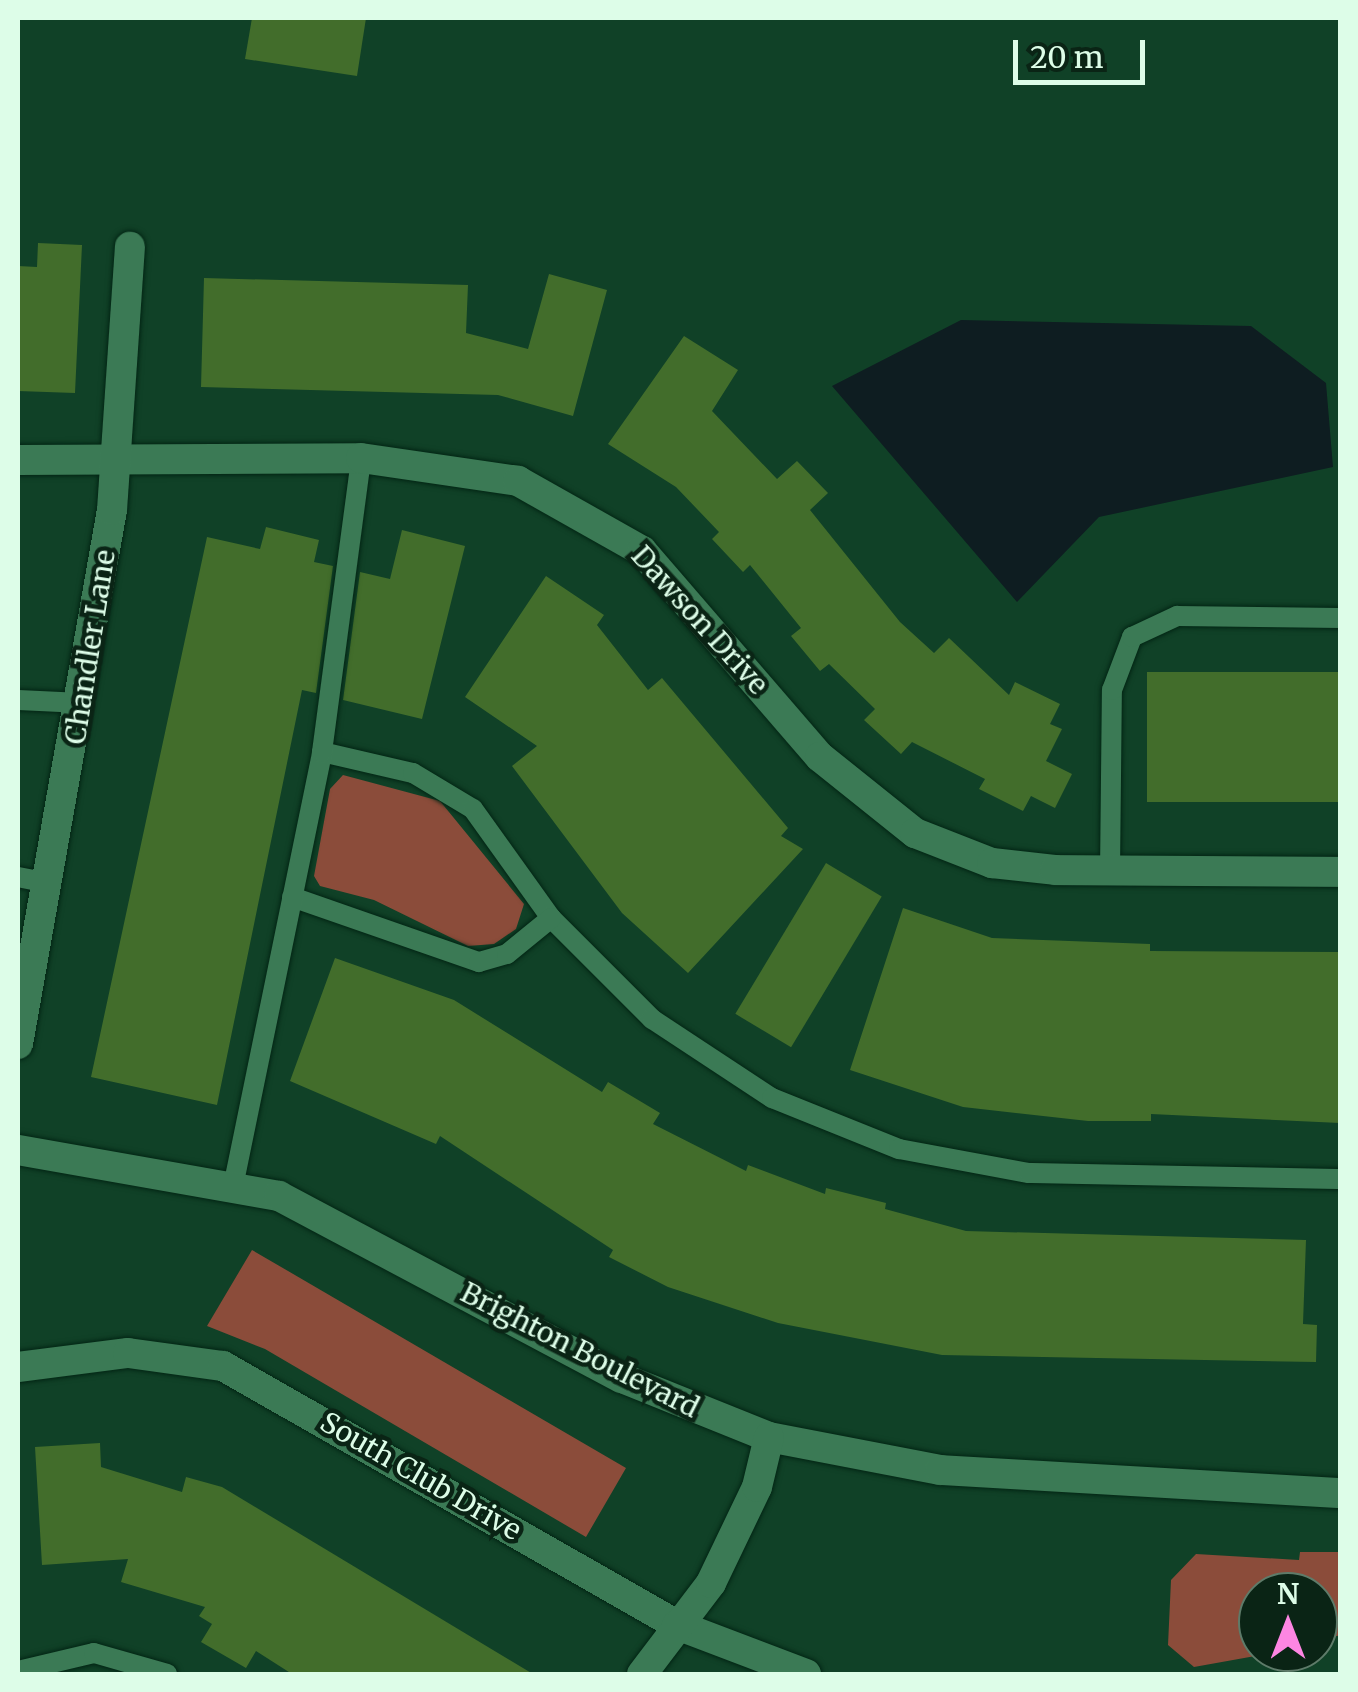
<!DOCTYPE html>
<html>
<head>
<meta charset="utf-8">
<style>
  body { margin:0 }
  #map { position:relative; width:1358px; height:1692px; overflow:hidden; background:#104127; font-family:Merriweather,serif }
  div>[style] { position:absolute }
  .green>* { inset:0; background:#8b4c3a }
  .water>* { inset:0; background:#0e1d21 }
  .building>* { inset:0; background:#426d2b; transform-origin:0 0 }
  .roads { filter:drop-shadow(0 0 2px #032514) drop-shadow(0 0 2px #032514) }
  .lane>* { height:20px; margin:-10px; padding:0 10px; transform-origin:10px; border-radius:10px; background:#3b7a55 }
  .street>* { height:30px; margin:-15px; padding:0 15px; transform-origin:15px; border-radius:15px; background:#3b7a55 }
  span { translate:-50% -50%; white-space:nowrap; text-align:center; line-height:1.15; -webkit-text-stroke:9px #0a2415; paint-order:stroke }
  .street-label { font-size:28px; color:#ddfde8 }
  .frame { position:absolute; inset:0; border:20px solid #ddfde8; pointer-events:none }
  .north { position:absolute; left:1238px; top:1572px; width:100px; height:100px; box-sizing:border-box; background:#0a2415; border:2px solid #5e7b69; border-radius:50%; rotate:0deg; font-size:28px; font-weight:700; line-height:40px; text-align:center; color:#ddfde8 }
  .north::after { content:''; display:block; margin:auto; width:35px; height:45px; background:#fd86e2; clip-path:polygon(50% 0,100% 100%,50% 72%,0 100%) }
  .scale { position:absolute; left:1013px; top:40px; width:132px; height:45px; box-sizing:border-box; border:5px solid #ddfde8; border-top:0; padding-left:12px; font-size:30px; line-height:35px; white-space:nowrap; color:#ddfde8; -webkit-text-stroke:8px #0a2415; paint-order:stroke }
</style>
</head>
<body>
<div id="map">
  <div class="green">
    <div style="clip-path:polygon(343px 775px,440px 801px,524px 904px,516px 929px,494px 944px,468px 946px,374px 900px,320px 886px,314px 876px,330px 789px)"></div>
    <div style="clip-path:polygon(252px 1250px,626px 1468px,586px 1537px,265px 1349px,207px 1326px)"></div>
    <div style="clip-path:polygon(1300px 1552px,1340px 1552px,1340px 1635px,1318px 1642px,1318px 1592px,1258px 1592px,1258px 1652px,1277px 1652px,1194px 1667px,1168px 1645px,1171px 1580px,1196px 1554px,1299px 1560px)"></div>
  </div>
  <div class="water">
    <div style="clip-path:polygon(961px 320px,1251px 326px,1326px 383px,1333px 467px,1099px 517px,1017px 602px,832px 386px)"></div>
  </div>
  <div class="building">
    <div style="clip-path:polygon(252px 18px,366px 18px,357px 76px,245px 59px)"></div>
    <div style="clip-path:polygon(38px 243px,82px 245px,75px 393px,18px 391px,18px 266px,37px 267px)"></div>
    <div style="clip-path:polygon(549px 274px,607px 290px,573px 416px,498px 395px,201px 387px,204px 278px,468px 285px,466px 333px,528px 349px)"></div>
    <div style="clip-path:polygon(684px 336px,738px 370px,712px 411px,777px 479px,797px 461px,828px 493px,810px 510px,900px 622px,934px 653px,949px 638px,1009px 695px,1015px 682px,1060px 704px,1050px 724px,1062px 729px,1046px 761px,1072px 774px,1055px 808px,1031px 796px,1023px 811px,979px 789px,985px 779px,912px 742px,901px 754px,864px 720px,875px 709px,829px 664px,820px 671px,791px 636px,801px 628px,750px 565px,743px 572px,712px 539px,719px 532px,676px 487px,608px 444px)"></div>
    <div style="clip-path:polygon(266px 527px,319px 540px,314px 562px,333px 566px,316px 693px,302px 690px,217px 1105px,91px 1077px,207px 537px,260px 549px)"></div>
    <div style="clip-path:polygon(402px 530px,465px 546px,422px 719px,343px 700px,360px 572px,390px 579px)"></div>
    <div style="clip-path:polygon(546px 576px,604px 615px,597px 625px,648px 690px,662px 678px,788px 828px,781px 836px,803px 849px,688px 973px,622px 913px,512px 766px,537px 746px,465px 697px)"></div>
    <div style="left:1147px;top:672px;width:193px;height:130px"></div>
    <div style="left:826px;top:863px;width:65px;height:176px;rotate:31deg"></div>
    <div style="clip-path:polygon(903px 908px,992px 938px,1150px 944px,1150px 951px,1340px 952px,1340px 1123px,1151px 1114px,1151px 1121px,1088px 1121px,963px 1107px,850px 1070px)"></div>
    <div style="clip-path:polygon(335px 958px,454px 1000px,602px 1092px,608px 1082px,660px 1113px,653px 1124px,746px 1171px,748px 1165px,825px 1194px,826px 1188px,886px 1203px,885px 1209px,966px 1231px,1306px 1240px,1303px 1324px,1317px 1325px,1316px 1362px,942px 1355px,778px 1323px,668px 1287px,609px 1257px,613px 1250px,440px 1136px,436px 1144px,290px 1081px)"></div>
    <div style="clip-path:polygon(100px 1443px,101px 1467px,182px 1492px,186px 1477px,222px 1487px,533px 1674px,292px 1674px,256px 1651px,246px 1668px,201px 1642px,212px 1624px,199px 1616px,205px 1607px,121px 1582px,128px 1559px,42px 1565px,35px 1447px)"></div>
  </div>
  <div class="roads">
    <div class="lane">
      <div style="left:18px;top:700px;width:64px;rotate:2.7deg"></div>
      <div style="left:322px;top:752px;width:93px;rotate:13deg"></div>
      <div style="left:413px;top:773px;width:70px;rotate:31deg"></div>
      <div style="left:473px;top:809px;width:134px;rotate:54.4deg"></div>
      <div style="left:551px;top:918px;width:143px;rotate:45deg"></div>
      <div style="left:652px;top:1019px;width:144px;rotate:33.4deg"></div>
      <div style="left:772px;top:1098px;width:137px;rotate:21.9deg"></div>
      <div style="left:899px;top:1149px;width:132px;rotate:10.5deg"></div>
      <div style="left:1029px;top:1173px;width:311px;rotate:1.1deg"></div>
      <div style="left:1110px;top:872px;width:182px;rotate:-89.4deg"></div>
      <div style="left:1112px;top:690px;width:57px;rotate:-69.3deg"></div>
      <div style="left:1132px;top:637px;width:50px;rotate:-25deg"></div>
      <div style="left:1177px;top:616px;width:163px;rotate:0.7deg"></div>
      <div style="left:18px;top:877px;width:31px;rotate:11deg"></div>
      <div style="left:292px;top:897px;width:198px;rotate:19.2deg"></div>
      <div style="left:479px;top:962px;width:29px;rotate:-16deg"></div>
      <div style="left:507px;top:954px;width:57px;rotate:-39.3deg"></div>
      <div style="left:234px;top:1182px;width:439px;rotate:-78.4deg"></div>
      <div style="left:322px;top:752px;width:297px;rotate:-82.4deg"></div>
      <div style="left:18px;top:1671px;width:78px;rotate:-13.3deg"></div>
      <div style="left:94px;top:1653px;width:76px;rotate:16deg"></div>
    </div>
    <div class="street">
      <div style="left:18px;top:460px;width:343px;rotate:-0.3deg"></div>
      <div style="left:361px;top:458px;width:159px;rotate:8.3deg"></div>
      <div style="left:518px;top:481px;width:142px;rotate:29.4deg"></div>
      <div style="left:642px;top:551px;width:272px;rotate:49.2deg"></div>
      <div style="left:820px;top:757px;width:122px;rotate:38.7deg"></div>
      <div style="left:915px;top:833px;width:83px;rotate:21.3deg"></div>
      <div style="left:992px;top:863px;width:63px;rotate:6.3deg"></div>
      <div style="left:1055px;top:870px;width:285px;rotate:0.4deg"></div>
      <div style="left:18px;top:1044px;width:542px;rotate:-80.02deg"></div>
      <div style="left:112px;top:510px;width:264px;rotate:-86.1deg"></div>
      <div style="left:18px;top:1150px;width:265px;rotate:10deg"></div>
      <div style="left:279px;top:1196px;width:388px;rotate:28deg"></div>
      <div style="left:622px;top:1378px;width:158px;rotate:21.9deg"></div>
      <div style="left:769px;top:1437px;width:174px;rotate:10.9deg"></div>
      <div style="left:940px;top:1470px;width:401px;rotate:3.3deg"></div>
      <div style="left:18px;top:1367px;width:111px;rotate:-7.3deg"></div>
      <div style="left:128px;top:1353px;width:96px;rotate:7.8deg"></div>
      <div style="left:223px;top:1366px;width:523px;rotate:29.7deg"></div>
      <div style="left:677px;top:1625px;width:138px;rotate:20.8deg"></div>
      <div style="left:642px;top:1674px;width:114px;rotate:-52.8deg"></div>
      <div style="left:711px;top:1583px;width:106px;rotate:-64.4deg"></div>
      <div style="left:757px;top:1487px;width:51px;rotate:-76.5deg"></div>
    </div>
  </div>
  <div class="street-label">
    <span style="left:700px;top:620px;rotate:48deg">Dawson Drive</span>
    <span style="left:90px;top:647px;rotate:-81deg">Chandler Lane</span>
    <span style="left:580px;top:1350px;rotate:27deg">Brighton Boulevard</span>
    <span style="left:421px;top:1476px;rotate:30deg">South Club Drive</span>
  </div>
  <div class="frame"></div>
  <div class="north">N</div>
  <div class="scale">20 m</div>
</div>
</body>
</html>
